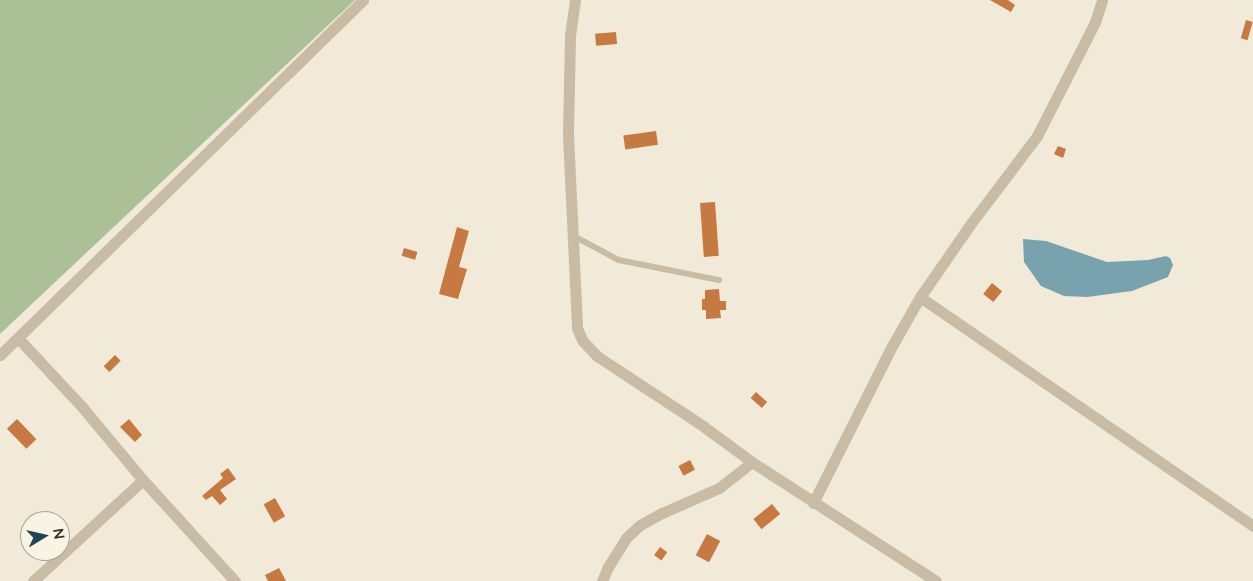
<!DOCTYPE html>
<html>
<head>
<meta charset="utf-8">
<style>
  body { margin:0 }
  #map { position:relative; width:1253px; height:581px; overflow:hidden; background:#f1ead8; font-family:Lato,sans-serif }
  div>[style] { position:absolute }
  .green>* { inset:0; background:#acc098 }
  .water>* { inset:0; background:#77a2ae }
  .building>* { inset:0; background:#c67941; transform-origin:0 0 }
  .service>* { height:5.5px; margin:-2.75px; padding:0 2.75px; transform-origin:2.75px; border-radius:2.75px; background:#c9bba4 }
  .minor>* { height:11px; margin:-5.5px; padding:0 5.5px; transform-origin:5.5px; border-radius:5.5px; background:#c9bba4 }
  span { translate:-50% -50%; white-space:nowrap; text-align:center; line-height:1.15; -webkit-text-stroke:5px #f9f3e4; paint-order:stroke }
  .north { position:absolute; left:20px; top:511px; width:50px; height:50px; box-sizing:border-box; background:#f9f3e4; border:1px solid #aaa498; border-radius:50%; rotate:81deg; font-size:14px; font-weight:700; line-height:20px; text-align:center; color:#342d26 }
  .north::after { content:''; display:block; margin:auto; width:18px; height:22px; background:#1c4856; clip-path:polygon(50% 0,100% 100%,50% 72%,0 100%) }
</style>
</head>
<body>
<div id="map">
  <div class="green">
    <div style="clip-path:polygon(0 0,355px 0,0 334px)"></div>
  </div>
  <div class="water">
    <div style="clip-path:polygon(1023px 239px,1046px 241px,1107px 262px,1148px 260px,1166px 256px,1170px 258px,1173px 265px,1168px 277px,1132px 291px,1087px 297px,1064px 296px,1041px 286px,1024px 262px)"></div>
  </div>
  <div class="building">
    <div style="clip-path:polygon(990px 0,1008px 0,1015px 5px,1011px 12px)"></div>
    <div style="left:1246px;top:20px;width:7px;height:19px;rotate:16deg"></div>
    <div style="left:616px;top:32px;width:12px;height:21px;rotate:85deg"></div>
    <div style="left:656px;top:131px;width:14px;height:33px;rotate:82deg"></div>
    <div style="clip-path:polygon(1058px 146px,1066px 149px,1063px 158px,1054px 154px)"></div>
    <div style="left:715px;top:202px;width:54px;height:15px;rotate:86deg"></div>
    <div style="clip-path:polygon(457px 227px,469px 231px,459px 267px,467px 269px,458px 299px,439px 294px)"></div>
    <div style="left:404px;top:248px;width:14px;height:8px;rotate:17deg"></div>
    <div style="left:992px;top:283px;width:13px;height:14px;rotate:39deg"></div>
    <div style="clip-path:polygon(719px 289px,720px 301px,726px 301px,726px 310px,720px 310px,721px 318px,706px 319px,706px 310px,702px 310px,702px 299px,705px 299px,705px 290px)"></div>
    <div style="left:115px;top:355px;width:8px;height:16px;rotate:45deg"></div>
    <div style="left:756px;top:392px;width:15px;height:8px;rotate:42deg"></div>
    <div style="left:17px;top:419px;width:28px;height:14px;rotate:46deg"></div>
    <div style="clip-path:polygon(129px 419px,142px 435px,135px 442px,120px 427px)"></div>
    <div style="left:690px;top:460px;width:11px;height:13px;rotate:63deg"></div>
    <div style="clip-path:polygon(228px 468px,236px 479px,220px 490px,227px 499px,220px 505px,212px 496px,206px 500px,202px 496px,223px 478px,220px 474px)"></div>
    <div style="left:275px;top:498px;width:21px;height:13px;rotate:61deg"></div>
    <div style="left:772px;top:504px;width:13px;height:24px;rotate:51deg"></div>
    <div style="left:707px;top:534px;width:15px;height:24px;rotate:28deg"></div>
    <div style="left:660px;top:547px;width:9px;height:10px;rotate:36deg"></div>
    <div style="clip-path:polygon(279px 568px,286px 581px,268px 581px,265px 575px)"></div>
  </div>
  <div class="service">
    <div style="left:572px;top:235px;width:53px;rotate:28deg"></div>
    <div style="left:619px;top:260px;width:102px;rotate:11.3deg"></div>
  </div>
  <div class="minor">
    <div style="left:575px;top:0;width:37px;rotate:98deg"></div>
    <div style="left:570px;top:37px;width:98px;rotate:91.2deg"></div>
    <div style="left:568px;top:135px;width:193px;rotate:87.3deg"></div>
    <div style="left:577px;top:328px;width:13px;rotate:67deg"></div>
    <div style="left:582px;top:340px;width:22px;rotate:47deg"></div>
    <div style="left:597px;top:356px;width:127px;rotate:33.4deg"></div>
    <div style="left:703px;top:426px;width:61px;rotate:36.3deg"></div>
    <div style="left:752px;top:462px;width:219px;rotate:32.9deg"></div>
    <div style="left:920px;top:297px;width:404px;rotate:34.5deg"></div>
    <div style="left:18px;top:338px;width:96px;rotate:47.1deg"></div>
    <div style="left:83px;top:408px;width:94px;rotate:50.2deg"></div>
    <div style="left:143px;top:480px;width:137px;rotate:47.7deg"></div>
    <div style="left:0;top:355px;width:508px;rotate:-44.36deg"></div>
    <div style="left:813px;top:503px;width:176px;rotate:-63.3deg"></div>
    <div style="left:892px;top:346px;width:56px;rotate:-60.3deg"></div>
    <div style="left:920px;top:297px;width:91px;rotate:-55.3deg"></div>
    <div style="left:972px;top:222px;width:108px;rotate:-52.9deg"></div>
    <div style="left:1037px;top:136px;width:128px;rotate:-63deg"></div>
    <div style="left:1095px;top:22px;width:23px;rotate:-72deg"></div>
    <div style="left:33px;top:581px;width:149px;rotate:-42.6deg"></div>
    <div style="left:602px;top:581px;width:15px;rotate:-67deg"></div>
    <div style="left:608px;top:567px;width:34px;rotate:-58deg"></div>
    <div style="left:626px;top:538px;width:19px;rotate:-43deg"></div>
    <div style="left:640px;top:525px;width:25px;rotate:-29deg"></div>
    <div style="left:662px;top:513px;width:62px;rotate:-23.7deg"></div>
    <div style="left:719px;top:488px;width:42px;rotate:-38.2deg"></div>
  </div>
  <div class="north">N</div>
</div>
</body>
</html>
